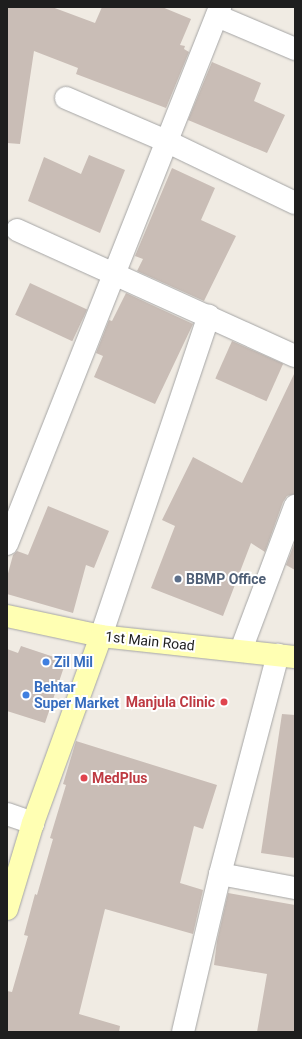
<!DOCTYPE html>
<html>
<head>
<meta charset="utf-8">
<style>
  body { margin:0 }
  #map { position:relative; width:302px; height:1039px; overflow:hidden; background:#f0ebe3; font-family:Roboto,sans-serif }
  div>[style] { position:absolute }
  .building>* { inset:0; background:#c9bdb6; transform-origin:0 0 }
  .roads { filter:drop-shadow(0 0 1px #a5a5a5) drop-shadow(0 0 1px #a5a5a5) }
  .street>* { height:22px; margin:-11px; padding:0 11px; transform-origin:11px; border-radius:11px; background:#fff }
  .secondary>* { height:22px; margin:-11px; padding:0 11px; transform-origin:11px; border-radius:11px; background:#ffffb3 }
  .dots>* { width:11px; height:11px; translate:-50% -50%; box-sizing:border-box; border:2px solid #fff; border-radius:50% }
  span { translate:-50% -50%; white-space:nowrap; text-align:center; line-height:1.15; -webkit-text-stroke:4px #fff; paint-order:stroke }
  .service-label { font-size:14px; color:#4e5e75; font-weight:700 }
  .left { translate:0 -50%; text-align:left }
  .street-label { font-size:14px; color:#1e1e1e }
  .shop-label { font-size:14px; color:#366cbe; font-weight:700 }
  .health-label { font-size:14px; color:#be3a42; font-weight:700 }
  .right { translate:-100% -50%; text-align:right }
  .frame { position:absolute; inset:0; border:8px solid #1e1e1e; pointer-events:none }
</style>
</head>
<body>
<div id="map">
  <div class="building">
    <div style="clip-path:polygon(7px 7px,52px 7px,95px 23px,102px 7px,162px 7px,191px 19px,180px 45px,185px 46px,184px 49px,189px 52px,166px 108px,76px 74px,78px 68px,34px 51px,20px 144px,7px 143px)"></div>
    <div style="clip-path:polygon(212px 62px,261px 83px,254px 101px,285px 115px,267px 153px,188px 120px)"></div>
    <div style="clip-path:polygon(89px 155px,125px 170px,100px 233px,28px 201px,44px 157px,81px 174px)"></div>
    <div style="clip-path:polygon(172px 168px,215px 188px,201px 220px,236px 236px,204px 301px,137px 271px,143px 259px,135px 256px)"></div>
    <div style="left:30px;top:283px;width:63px;height:35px;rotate:25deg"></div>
    <div style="clip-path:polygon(126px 293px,193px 324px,155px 404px,94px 377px,103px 356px,96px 353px,109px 320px,112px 321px)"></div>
    <div style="left:232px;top:341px;width:56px;height:41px;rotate:24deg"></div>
    <div style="clip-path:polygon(295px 372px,295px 494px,287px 496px,283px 502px,265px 552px,251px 543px,223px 616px,151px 588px,175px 526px,162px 520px,193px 457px,242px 483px)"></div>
    <div style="clip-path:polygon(48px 506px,109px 531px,94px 568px,86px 565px,73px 613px,7px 594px,7px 577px,13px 555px,17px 551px,28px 555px)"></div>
    <div style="clip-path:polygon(295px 542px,295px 570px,286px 565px)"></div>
    <div style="clip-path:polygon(21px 646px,66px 661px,45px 723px,7px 711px,7px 649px,18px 653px)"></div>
    <div style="clip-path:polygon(282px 714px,295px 715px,295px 858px,261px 853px)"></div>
    <div style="clip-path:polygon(76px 741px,217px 785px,203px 829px,194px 826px,180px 883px,203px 890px,193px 934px,105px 909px,79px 1014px,120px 1026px,119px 1032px,7px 1032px,7px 991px,12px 992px,28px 936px,24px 935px,35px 894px,37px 895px,53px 839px,50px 838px,66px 785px,63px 784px)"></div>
    <div style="clip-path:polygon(228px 893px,295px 905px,295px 1032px,257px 1032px,267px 974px,214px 965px,217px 941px)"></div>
  </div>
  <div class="roads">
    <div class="street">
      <div style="left:217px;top:16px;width:85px;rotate:22.9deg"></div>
      <div style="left:66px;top:98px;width:109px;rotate:23.3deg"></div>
      <div style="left:166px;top:141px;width:143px;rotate:25.7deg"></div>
      <div style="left:17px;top:230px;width:305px;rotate:24.4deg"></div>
      <div style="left:7px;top:544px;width:578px;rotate:-68.36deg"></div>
      <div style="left:101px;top:636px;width:338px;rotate:-71.4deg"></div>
      <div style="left:241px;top:650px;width:154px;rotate:-69.4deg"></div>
      <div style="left:7px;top:814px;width:28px;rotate:19deg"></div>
      <div style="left:220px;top:874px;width:76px;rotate:10.6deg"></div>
      <div style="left:183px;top:1032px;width:162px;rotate:-76.8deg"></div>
      <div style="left:220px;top:874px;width:227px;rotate:-75.2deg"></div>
    </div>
    <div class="secondary">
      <div style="left:7px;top:616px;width:96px;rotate:12deg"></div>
      <div style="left:101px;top:636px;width:195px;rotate:6.2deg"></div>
      <div style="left:7px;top:909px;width:90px;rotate:-73.2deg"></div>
      <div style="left:33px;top:823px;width:199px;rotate:-70deg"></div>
    </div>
  </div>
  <div class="dots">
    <div style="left:178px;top:579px;background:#5c6f8a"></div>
    <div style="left:46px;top:662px;background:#3f7fe0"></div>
    <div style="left:26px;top:695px;background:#3f7fe0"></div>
    <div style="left:224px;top:702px;background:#e0444e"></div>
    <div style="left:84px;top:778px;background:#e0444e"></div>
  </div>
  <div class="service-label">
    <span class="left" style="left:186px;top:579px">BBMP Office</span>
  </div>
  <div class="street-label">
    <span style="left:150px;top:641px;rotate:6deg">1st Main Road</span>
  </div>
  <div class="shop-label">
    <span class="left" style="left:54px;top:662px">Zil Mil</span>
    <span class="left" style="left:34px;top:695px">Behtar<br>Super Market</span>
  </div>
  <div class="health-label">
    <span class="right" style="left:215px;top:702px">Manjula Clinic</span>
    <span class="left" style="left:92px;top:778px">MedPlus</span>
  </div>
  <div class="frame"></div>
</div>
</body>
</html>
